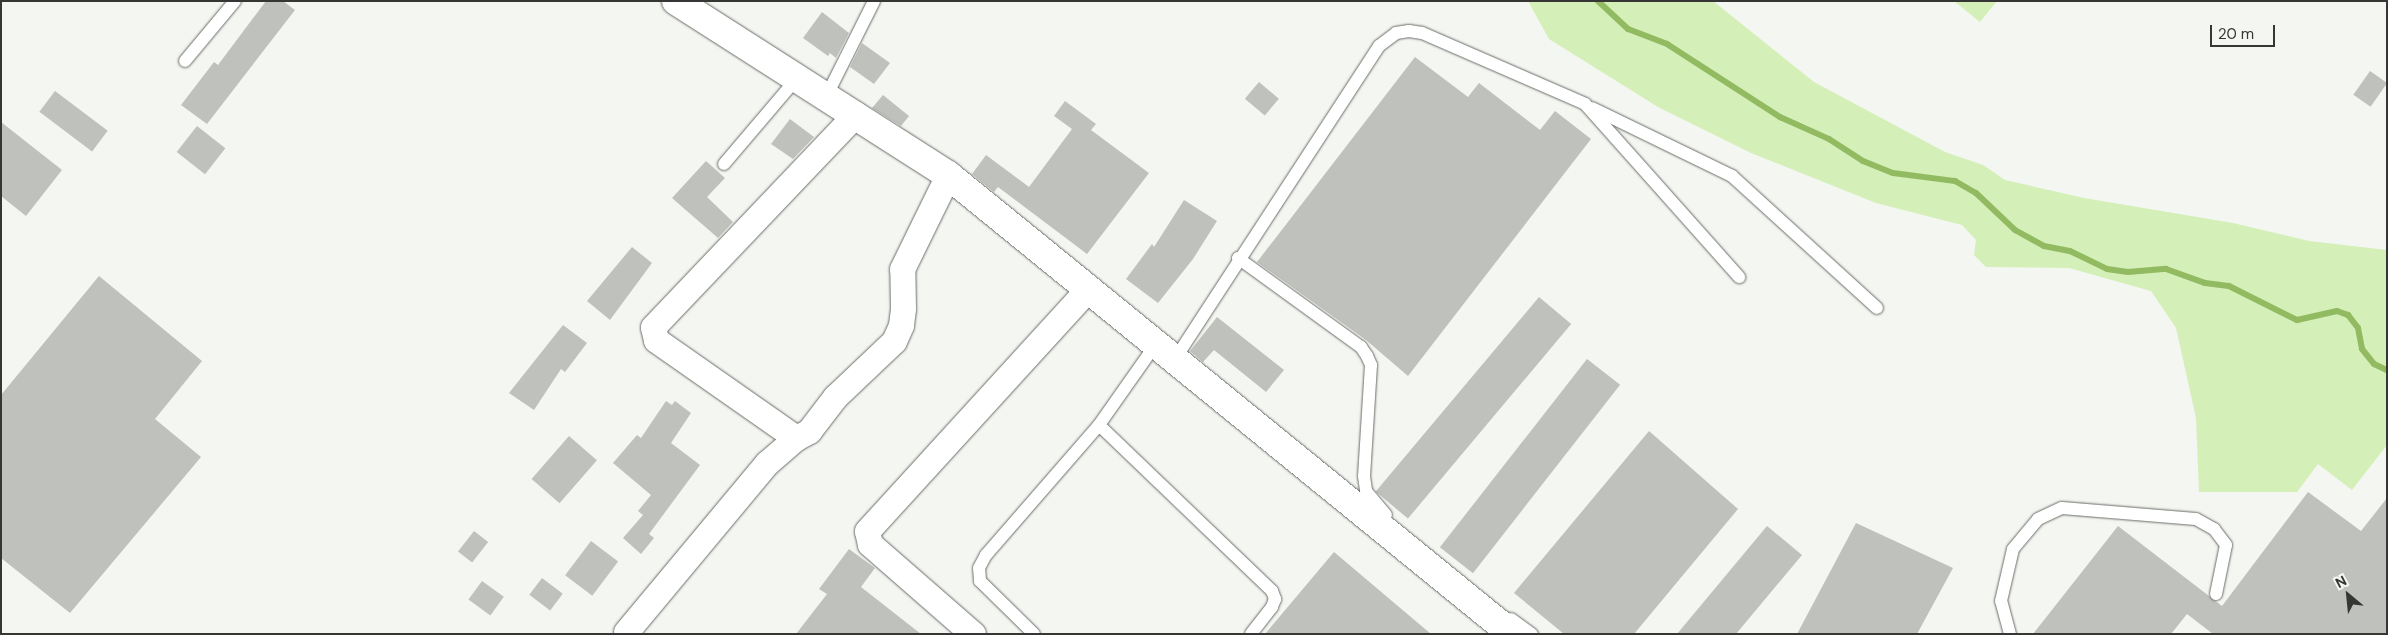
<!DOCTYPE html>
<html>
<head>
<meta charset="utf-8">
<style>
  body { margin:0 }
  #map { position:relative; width:2388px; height:635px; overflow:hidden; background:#f4f6f1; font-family:"DM Sans",sans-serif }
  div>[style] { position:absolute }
  .green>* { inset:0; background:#d4efb8 }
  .stream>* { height:6px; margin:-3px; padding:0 3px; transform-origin:3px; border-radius:3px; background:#91ba61 }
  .building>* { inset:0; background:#bec1bc; transform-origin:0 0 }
  .roads { filter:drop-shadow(0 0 1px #6a6c68) drop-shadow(0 0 1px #6a6c68) }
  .service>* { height:12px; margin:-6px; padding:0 6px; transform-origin:6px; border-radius:6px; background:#fff }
  .minor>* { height:25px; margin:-12.5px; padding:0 12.5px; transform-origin:12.5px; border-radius:12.5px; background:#fff }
  .tertiary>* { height:28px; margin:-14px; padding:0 14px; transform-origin:14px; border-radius:14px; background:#fff }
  span { translate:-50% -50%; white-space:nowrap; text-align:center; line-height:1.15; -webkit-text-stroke:4px #f4f6f1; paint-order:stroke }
  .frame { position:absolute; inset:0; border:2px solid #363735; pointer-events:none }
  .north { position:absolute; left:2323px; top:570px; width:50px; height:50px; -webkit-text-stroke:4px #f4f6f1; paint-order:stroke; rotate:332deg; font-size:14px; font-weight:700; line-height:20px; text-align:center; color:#363735 }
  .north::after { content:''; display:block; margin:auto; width:18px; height:22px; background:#363735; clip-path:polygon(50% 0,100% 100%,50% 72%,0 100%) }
  .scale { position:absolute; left:2210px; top:25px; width:65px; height:22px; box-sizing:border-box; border:2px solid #363735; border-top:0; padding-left:6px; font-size:15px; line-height:18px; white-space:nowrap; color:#363735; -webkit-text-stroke:4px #f4f6f1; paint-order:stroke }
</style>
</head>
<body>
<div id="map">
  <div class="green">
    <div style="clip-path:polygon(1528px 1px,1713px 1px,1814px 82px,1945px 152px,1983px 165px,2005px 180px,2084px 198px,2233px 223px,2309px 241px,2387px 250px,2387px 445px,2352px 490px,2318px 464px,2297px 492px,2199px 492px,2196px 418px,2176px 328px,2151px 291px,2069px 268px,1986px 267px,1974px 255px,1976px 240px,1962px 225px,1876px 203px,1751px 153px,1658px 107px,1549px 39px)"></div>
    <div style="clip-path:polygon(1954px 1px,1997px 1px,1980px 22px)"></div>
  </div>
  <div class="stream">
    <div style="left:1598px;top:1px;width:41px;rotate:43deg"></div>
    <div style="left:1628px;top:29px;width:42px;rotate:21deg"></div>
    <div style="left:1667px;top:44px;width:135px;rotate:32.9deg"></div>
    <div style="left:1780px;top:117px;width:54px;rotate:24.2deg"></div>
    <div style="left:1829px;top:139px;width:40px;rotate:32.9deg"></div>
    <div style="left:1863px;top:161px;width:32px;rotate:22deg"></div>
    <div style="left:1893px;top:173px;width:63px;rotate:7.4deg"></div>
    <div style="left:1955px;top:181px;width:24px;rotate:30deg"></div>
    <div style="left:1976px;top:193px;width:54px;rotate:43.5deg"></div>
    <div style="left:2015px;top:230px;width:33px;rotate:29deg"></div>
    <div style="left:2044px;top:246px;width:26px;rotate:11deg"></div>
    <div style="left:2070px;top:251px;width:41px;rotate:25.9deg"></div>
    <div style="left:2107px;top:269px;width:21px;rotate:8deg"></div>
    <div style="left:2128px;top:272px;width:38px;rotate:-5deg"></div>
    <div style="left:2166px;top:269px;width:41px;rotate:19.7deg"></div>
    <div style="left:2205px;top:283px;width:24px;rotate:7deg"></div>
    <div style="left:2229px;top:286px;width:76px;rotate:26.6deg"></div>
    <div style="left:2297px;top:320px;width:41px;rotate:-12.7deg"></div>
    <div style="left:2337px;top:311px;width:12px;rotate:20deg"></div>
    <div style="left:2348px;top:315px;width:16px;rotate:52deg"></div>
    <div style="left:2358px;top:328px;width:21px;rotate:79deg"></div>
    <div style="left:2362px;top:349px;width:19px;rotate:51deg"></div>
    <div style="left:2374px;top:364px;width:14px;rotate:25deg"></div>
  </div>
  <div class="building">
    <div style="clip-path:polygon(266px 1px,283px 1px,295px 10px,207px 124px,181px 105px,214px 62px,218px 65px)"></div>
    <div style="clip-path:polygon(822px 12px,849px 33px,836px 58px,830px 53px,828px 56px,803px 38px)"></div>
    <div style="clip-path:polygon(862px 43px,890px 63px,874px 84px,850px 67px)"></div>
    <div style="clip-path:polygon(1415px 57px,1468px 97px,1479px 83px,1540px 130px,1555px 111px,1591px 139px,1408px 376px,1366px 340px,1257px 262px)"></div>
    <div style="left:2370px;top:71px;width:21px;height:29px;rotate:35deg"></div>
    <div style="left:1259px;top:82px;width:26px;height:22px;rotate:40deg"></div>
    <div style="left:55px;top:91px;width:66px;height:26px;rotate:37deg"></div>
    <div style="clip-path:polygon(883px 95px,909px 116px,901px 126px,872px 108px)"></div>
    <div style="clip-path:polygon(1065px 101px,1096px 124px,1091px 130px,1149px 173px,1087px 254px,998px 187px,994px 192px,972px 174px,986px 155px,1029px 187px,1072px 129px,1054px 116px)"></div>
    <div style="clip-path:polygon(790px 119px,814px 137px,793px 159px,771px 144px)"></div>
    <div style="clip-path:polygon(1px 122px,62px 170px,26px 216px,1px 196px)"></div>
    <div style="left:197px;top:126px;width:36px;height:33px;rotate:38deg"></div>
    <div style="clip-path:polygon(706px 161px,725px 178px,707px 197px,733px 222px,718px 238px,672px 198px)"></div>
    <div style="clip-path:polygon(1184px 200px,1217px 221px,1193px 259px,1158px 303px,1126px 279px,1152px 244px,1154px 247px)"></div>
    <div style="clip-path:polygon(632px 247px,652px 263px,610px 320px,587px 301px)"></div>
    <div style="clip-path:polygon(99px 276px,202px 361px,155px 419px,201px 457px,70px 613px,1px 558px,1px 395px)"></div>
    <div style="left:1539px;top:297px;width:42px;height:254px;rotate:40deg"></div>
    <div style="clip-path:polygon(1217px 317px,1284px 370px,1266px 392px,1214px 350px,1203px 362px,1190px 351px)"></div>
    <div style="clip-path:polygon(563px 325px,587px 343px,565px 372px,561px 369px,534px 410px,509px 393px)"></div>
    <div style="left:1587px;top:359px;width:42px;height:239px;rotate:38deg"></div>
    <div style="clip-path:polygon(666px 401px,672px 405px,675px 401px,691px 413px,671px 443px,700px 465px,649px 534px,654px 538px,641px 554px,623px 538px,643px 515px,638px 511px,651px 495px,613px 463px,637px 435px,641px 438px)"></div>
    <div style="clip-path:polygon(1649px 431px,1738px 509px,1634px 634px,1564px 634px,1514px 593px)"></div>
    <div style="left:569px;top:436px;width:37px;height:57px;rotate:41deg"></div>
    <div style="clip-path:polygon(2308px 492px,2361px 531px,2387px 498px,2387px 634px,2213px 634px,2187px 614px,2171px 634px,2033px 634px,2118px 526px,2222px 606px)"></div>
    <div style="clip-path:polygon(1856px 523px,1953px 568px,1917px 634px,1797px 634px)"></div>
    <div style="clip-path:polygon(1767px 526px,1802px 555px,1736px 634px,1677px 634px)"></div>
    <div style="left:474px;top:531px;width:18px;height:26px;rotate:38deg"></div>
    <div style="left:591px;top:541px;width:34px;height:43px;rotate:37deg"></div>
    <div style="clip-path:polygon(849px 549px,875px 568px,861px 587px,921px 634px,796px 634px,827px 594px,819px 589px)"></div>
    <div style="clip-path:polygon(1334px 552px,1431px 634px,1265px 634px)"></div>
    <div style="left:542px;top:578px;width:26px;height:21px;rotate:37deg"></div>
    <div style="left:482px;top:581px;width:27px;height:23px;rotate:36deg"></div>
  </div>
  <div class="roads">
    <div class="service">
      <div style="left:185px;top:61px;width:78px;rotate:-50.2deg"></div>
      <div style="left:827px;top:95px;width:105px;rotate:-63.4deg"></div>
      <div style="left:1592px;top:108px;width:156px;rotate:25.9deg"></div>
      <div style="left:1732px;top:176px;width:196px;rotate:42.3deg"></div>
      <div style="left:724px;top:164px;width:114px;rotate:-49.6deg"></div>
      <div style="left:1238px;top:258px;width:152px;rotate:35.9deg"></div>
      <div style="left:1361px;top:347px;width:11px;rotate:56deg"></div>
      <div style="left:1367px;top:356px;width:10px;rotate:66deg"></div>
      <div style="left:1371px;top:365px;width:111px;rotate:93.6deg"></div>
      <div style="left:1364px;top:476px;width:15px;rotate:82deg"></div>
      <div style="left:1366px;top:491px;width:31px;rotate:50deg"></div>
      <div style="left:1175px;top:359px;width:374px;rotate:-56.9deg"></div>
      <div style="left:1379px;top:46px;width:21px;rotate:-37deg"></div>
      <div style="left:1396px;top:33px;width:13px;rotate:-9deg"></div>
      <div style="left:1409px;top:31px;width:13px;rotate:9deg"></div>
      <div style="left:1422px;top:33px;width:178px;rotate:23.5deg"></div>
      <div style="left:1585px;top:104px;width:232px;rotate:48.3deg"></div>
      <div style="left:1099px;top:425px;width:240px;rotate:43.8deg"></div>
      <div style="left:1272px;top:591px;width:9px;rotate:69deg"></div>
      <div style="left:1275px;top:599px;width:9px;rotate:111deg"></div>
      <div style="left:1272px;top:607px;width:34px;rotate:128deg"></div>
      <div style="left:1511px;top:619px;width:26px;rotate:36deg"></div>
      <div style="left:1034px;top:634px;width:76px;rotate:-135.5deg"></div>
      <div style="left:980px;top:581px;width:13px;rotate:-94deg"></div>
      <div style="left:979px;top:568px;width:15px;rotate:-62deg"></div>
      <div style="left:986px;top:555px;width:172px;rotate:-49deg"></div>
      <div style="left:1099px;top:425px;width:99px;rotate:-54.9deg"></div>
      <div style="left:2010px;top:634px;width:34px;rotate:-105deg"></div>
      <div style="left:2001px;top:601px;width:53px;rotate:-77deg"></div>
      <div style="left:2013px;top:549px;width:39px;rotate:-50deg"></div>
      <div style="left:2038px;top:519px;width:26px;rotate:-25deg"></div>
      <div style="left:2062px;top:508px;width:134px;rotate:4.7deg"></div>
      <div style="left:2196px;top:519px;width:21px;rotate:29deg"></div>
      <div style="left:2214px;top:529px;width:20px;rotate:53deg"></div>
      <div style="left:2226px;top:545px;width:50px;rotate:101.5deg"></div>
    </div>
    <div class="minor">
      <div style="left:796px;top:438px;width:171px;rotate:-145deg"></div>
      <div style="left:656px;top:340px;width:13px;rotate:-103deg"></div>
      <div style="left:653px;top:327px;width:294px;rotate:-46.4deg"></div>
      <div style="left:626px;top:632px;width:220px;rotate:-50.2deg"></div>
      <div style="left:767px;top:463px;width:38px;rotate:-41deg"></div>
      <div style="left:796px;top:438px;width:15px;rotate:-28deg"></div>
      <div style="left:809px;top:431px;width:43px;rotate:-52.6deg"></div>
      <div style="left:835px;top:397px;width:81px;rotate:-43.5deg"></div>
      <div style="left:894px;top:341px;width:17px;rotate:-66deg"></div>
      <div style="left:901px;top:325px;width:17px;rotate:-83deg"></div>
      <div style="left:903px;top:308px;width:39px;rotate:-91deg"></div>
      <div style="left:902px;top:269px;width:105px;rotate:-63.9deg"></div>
      <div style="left:973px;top:634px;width:137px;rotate:-138.9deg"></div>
      <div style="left:870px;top:544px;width:13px;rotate:-103deg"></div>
      <div style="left:867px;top:531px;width:328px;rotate:-47.6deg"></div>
    </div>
    <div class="tertiary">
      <div style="left:676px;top:1px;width:323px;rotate:32.6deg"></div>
      <div style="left:948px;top:175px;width:727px;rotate:39.14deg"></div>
    </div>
  </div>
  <div class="frame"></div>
  <div class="north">N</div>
  <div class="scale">20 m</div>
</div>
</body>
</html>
